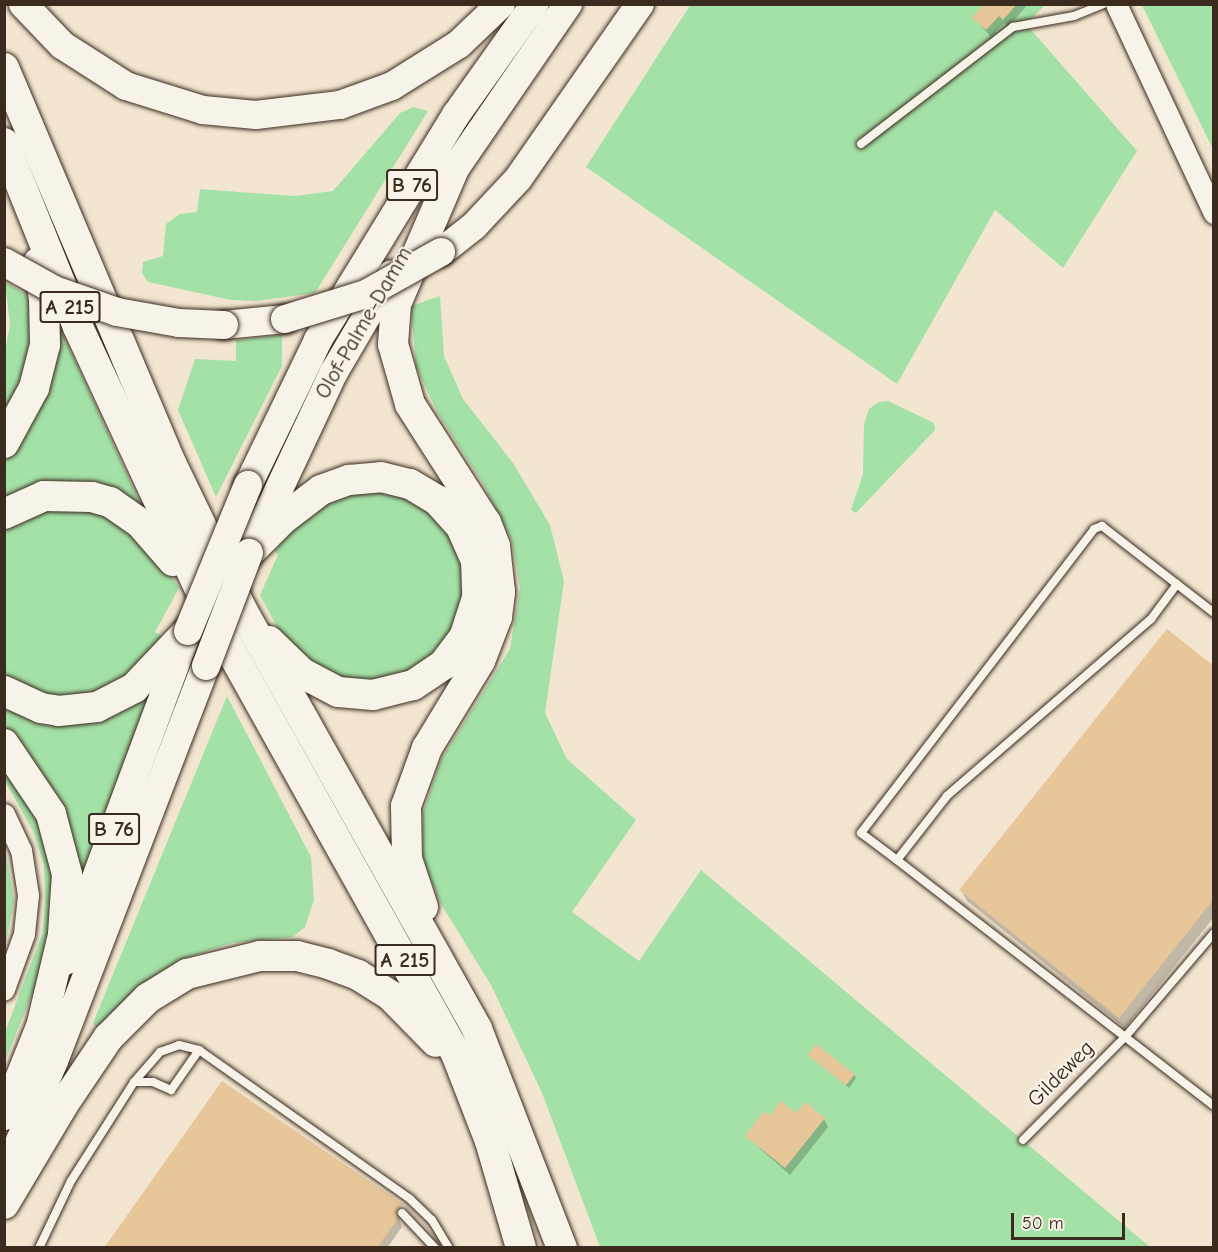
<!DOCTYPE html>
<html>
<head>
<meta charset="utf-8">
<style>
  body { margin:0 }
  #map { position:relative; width:1218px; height:1252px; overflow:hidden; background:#f2e6d0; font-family:"Comic Neue",sans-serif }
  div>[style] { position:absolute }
  .green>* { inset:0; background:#a4e1a7 }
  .shadow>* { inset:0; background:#0003 }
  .building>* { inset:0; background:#e7c699; transform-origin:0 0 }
  .roads { filter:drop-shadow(0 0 2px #3b2a1e) drop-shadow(0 0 2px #3b2a1e) }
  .service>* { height:8px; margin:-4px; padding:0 4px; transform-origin:4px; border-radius:4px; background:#f7f3e8 }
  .tertiary>* { height:21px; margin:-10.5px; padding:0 10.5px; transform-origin:10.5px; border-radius:10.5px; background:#f7f3e8 }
  .trunk>* { height:28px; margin:-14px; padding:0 14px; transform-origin:14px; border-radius:14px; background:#f7f3e8 }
  .motorway>* { height:30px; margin:-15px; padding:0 15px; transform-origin:15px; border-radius:15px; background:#f7f3e8 }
  .bridges { filter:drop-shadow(0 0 2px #3b2a1e) drop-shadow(0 0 2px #3b2a1e) }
  .trunk-bridge>* { height:28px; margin:-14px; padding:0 14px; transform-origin:14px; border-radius:14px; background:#f7f3e8 }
  span { translate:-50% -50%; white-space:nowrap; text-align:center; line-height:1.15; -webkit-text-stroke:4.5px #f7f3e8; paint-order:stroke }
  .shield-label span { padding:2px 4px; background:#f7f3e8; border:2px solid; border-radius:4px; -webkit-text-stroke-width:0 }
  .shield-label { font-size:21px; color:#3b2a1e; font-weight:700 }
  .street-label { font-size:22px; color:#3b2a1e }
  .frame { position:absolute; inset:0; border:6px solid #3b2a1e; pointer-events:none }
  .scale { position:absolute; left:1011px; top:1213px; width:114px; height:27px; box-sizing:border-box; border:3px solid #3b2a1e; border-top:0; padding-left:8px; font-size:18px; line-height:21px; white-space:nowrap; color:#3b2a1e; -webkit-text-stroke:4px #f7f3e8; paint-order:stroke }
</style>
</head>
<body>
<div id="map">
  <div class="green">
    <div style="clip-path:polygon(691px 4px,1045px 5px,1026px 24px,1137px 151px,1063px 268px,995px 210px,897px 384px,586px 167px)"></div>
    <div style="clip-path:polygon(1142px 5px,1213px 5px,1213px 150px,1212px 147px)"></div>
    <div style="clip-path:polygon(413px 107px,428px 111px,315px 293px,256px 301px,231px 300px,148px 282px,142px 273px,143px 262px,163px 256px,166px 224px,180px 214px,197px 212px,200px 189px,295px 196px,333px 191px,400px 113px)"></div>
    <div style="clip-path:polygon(5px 282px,24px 293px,34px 306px,34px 333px,26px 376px,5px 424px,5px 351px,10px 325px)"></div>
    <div style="clip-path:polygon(440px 296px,444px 356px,463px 399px,513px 463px,550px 525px,564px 581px,545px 713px,567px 759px,636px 820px,572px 912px,639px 961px,701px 870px,1150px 1247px,600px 1247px,542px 1093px,491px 985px,441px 904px,423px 861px,423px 813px,442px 758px,510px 649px,520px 588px,512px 540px,482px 482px,437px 412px,416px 366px,411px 306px)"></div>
    <div style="clip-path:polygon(60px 328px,141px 505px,134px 508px,5px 506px,5px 457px)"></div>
    <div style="clip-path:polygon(282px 335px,282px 366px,216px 497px,178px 410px,195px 359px,236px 361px,236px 340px)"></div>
    <div style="clip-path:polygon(888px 401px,934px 423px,935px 430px,856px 513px,851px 510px,863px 474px,864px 424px,869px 409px,879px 402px)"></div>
    <div style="clip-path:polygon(383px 485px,439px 511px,471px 585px,452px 644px,384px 685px,321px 673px,282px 636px,260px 595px,278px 555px,275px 551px,312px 503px)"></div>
    <div style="clip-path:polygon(85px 501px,160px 556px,179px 588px,155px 632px,162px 636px,139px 671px,75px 703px,5px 681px,5px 521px)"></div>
    <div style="clip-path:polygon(154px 681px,78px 893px,5px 733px,4px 698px,32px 712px)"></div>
    <div style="clip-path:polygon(227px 696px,311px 857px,314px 900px,305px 927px,293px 937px,232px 943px,183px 959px,152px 982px,100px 1033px,93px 1023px)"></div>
    <div style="clip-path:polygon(5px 760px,51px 842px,56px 910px,41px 972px,5px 1061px,5px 1032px,43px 932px,45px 898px,44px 865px,33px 831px,5px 781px)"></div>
    <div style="clip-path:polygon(5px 846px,14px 900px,5px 949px,4px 846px)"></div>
  </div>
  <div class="shadow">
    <div style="clip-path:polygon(989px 4px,1028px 4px,1008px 27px,1004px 23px,991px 37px,974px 18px)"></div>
    <div style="clip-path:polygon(1214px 668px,1214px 917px,1125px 1028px,967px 901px,961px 890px)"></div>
    <div style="clip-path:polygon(809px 1055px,854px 1075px,856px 1078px,849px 1088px)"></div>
    <div style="clip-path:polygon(222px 1084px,401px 1208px,406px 1215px,399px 1219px,402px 1227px,387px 1248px,106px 1248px)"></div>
    <div style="clip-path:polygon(769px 1118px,824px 1119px,828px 1127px,790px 1175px,746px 1136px)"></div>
  </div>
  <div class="building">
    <div style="clip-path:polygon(984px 4px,1017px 4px,1003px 20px,999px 16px,986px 30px,972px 18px)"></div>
    <div style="clip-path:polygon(1167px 629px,1214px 666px,1214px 899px,1119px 1018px,959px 890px)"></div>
    <div style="left:816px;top:1044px;width:49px;height:14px;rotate:38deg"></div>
    <div style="clip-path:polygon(222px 1081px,403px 1204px,396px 1212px,398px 1218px,377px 1248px,104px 1248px)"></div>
    <div style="clip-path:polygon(781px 1101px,796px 1113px,805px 1102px,825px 1118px,785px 1168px,745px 1136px,764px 1111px,769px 1116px)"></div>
  </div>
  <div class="roads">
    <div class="service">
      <div style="left:861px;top:144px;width:192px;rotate:-37.6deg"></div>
      <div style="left:1013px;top:27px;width:62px;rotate:-10.2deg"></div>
      <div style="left:1074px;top:16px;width:31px;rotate:-22deg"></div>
      <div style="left:1177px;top:584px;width:44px;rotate:126.6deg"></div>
      <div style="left:1151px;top:619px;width:270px;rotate:139.1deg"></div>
      <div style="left:947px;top:796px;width:81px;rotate:128deg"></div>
      <div style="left:897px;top:860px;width:401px;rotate:37.8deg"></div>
      <div style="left:897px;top:860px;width:45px;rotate:-143.1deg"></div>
      <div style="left:861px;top:833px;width:383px;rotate:-52.5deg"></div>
      <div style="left:1094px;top:529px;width:9px;rotate:-21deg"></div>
      <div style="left:1102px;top:526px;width:142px;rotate:37.8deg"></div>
      <div style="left:134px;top:1082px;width:19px"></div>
      <div style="left:153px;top:1082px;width:20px;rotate:24deg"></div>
      <div style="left:171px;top:1090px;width:49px;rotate:-55deg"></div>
      <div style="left:1023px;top:1140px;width:146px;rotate:-45.3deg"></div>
      <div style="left:1126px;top:1036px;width:135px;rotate:-49.5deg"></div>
      <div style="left:402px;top:1213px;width:48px;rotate:46.7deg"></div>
      <div style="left:39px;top:1248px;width:74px;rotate:-64.5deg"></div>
      <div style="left:71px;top:1181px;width:117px;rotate:-57.5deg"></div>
      <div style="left:134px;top:1082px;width:40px;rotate:-49deg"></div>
      <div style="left:160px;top:1052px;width:20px;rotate:-20deg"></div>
      <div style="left:179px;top:1045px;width:21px;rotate:14deg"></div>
      <div style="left:199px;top:1050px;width:258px;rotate:35.2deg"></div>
      <div style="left:410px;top:1199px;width:30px;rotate:44deg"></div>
      <div style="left:432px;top:1220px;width:33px;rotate:59deg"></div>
    </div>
    <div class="tertiary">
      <div style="left:1116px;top:4px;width:231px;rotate:64.9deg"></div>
      <div style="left:4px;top:814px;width:40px;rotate:65deg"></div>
      <div style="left:21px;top:850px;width:46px;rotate:81.2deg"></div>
      <div style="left:28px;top:895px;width:39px;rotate:96deg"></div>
      <div style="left:24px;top:934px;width:59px;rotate:110deg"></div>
    </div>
    <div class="trunk">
      <div style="left:23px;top:4px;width:57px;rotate:46.4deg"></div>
      <div style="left:62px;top:45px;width:76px;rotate:32.6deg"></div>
      <div style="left:126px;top:86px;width:81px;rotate:17.3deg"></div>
      <div style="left:203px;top:110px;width:53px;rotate:5.4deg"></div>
      <div style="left:256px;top:115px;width:85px;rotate:-6.8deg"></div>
      <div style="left:340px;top:105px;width:55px;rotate:-20.1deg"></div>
      <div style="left:392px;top:86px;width:79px;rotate:-32.1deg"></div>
      <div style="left:459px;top:44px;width:58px;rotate:-43.6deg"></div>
      <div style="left:443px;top:186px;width:221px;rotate:-55.5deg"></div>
      <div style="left:441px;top:252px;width:42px;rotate:-38.2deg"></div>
      <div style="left:474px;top:226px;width:64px;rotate:-46.9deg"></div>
      <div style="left:518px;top:179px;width:213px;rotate:-55.1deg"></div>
      <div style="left:224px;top:325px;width:61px;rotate:-5.6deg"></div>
      <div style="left:248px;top:485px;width:161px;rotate:-64.2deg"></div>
      <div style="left:318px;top:340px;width:264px;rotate:-58.5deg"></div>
      <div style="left:456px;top:115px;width:136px;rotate:-54.6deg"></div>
      <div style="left:250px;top:551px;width:198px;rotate:-64.9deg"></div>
      <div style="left:334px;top:372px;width:113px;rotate:-59.6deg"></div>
      <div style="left:65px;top:961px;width:352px;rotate:-69.6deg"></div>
      <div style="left:4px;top:1116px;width:121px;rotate:-68.1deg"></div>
      <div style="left:4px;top:1178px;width:127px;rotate:-66.9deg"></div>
      <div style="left:54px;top:1061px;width:423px;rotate:-69deg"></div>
    </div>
    <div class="motorway">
      <div style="left:4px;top:68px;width:429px;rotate:67.1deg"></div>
      <div style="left:171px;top:463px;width:163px;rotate:64.2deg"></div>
      <div style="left:242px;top:610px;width:480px;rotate:60.7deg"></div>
      <div style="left:477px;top:1029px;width:235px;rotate:68.8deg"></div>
      <div style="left:4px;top:143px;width:198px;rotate:68.1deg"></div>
      <div style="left:78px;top:327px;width:330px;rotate:65.1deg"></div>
      <div style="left:217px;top:626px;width:492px;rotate:60.8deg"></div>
      <div style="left:457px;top:1056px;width:91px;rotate:68.8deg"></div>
      <div style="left:490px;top:1141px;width:111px;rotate:73.8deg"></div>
      <div style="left:4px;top:443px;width:63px;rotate:-61.4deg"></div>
      <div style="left:34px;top:388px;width:44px;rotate:-75.7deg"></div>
      <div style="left:45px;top:345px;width:46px;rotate:-91.2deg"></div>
      <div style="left:44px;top:299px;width:37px;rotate:-99deg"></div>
      <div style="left:4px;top:514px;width:44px;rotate:-24.2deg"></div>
      <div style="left:44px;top:496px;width:48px;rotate:1.2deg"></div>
      <div style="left:92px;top:497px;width:19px;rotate:16deg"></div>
      <div style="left:110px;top:502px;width:38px;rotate:35deg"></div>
      <div style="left:141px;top:524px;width:49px;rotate:49.1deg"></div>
      <div style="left:249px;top:553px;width:48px;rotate:-45deg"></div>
      <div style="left:283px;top:519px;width:48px;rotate:-37.3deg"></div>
      <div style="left:321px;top:490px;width:30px;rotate:-20deg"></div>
      <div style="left:349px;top:480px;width:32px;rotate:-5deg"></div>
      <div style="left:381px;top:477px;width:30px;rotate:14deg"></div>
      <div style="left:410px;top:484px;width:31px;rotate:31deg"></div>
      <div style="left:437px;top:500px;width:36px;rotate:48deg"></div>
      <div style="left:461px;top:527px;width:36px;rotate:66deg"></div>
      <div style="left:476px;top:560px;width:38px;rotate:88deg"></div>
      <div style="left:477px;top:598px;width:40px;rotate:108deg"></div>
      <div style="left:465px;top:636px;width:36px;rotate:127deg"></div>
      <div style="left:443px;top:665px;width:36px;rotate:146deg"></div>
      <div style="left:413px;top:685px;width:41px;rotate:166deg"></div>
      <div style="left:373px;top:695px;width:35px;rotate:-175deg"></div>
      <div style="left:338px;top:692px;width:41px;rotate:-152.2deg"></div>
      <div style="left:302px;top:673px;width:46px;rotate:-135.9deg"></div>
      <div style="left:4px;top:691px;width:41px;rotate:24.7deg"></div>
      <div style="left:41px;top:708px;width:18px;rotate:9deg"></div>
      <div style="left:59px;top:711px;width:38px;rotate:-6deg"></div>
      <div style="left:97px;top:707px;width:42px;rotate:-27.2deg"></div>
      <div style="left:134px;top:688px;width:79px;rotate:-46.5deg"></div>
      <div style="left:4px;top:744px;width:84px;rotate:56.1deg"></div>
      <div style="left:51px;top:814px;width:62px;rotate:75.1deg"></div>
      <div style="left:67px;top:874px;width:61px;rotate:93.8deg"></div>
      <div style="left:63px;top:935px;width:95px;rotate:103.4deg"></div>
      <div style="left:423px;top:907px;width:51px;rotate:-108.4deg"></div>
      <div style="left:407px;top:859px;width:53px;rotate:-91.1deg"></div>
      <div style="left:406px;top:806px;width:62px;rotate:-70.1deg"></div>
      <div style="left:427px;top:748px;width:102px;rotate:-58.7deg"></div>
      <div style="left:480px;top:661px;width:47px;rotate:-68.9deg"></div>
      <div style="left:497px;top:617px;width:25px;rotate:-83deg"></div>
      <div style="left:500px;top:592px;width:46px;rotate:-96.2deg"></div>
      <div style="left:495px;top:546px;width:25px;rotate:-111deg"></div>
      <div style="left:486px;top:523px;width:141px;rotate:-122.6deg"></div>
      <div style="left:410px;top:404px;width:62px;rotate:-105.8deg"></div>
      <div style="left:393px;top:344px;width:40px;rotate:-85.7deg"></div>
      <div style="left:396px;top:304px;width:152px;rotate:-66.8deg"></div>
      <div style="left:4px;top:1204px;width:115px;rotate:-59.2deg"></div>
      <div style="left:63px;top:1105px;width:81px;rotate:-56.1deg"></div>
      <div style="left:108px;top:1038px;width:57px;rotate:-45deg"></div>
      <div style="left:148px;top:998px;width:46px;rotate:-31.6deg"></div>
      <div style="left:187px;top:974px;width:75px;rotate:-13.9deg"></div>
      <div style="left:260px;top:956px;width:37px"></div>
      <div style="left:297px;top:956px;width:32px;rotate:14deg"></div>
      <div style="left:328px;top:964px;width:32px;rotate:20deg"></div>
      <div style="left:358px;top:975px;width:39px;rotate:32deg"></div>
      <div style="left:391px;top:996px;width:64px;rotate:45.6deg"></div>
    </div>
  </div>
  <div class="bridges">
    <div class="trunk-bridge">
      <div style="left:4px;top:262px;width:57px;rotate:29.2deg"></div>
      <div style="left:54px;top:290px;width:67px;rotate:19.2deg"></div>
      <div style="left:117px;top:312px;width:63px;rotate:10.1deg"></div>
      <div style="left:179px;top:323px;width:45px;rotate:2.5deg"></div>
      <div style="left:285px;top:319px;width:85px;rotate:-17.2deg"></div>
      <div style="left:366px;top:294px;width:86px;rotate:-29.2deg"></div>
      <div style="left:188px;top:631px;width:158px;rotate:-67.7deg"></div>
      <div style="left:206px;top:666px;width:121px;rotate:-69.2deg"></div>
    </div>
  </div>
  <div class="shield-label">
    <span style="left:412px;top:185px">B 76</span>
    <span style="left:70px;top:307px">A 215</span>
    <span style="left:114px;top:829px">B 76</span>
    <span style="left:405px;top:960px">A 215</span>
  </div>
  <div class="street-label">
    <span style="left:364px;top:323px;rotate:-60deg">Olof-Palme-Damm</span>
    <span style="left:1061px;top:1074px;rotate:-45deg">Gildeweg</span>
  </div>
  <div class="frame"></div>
  <div class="scale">50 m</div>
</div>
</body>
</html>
